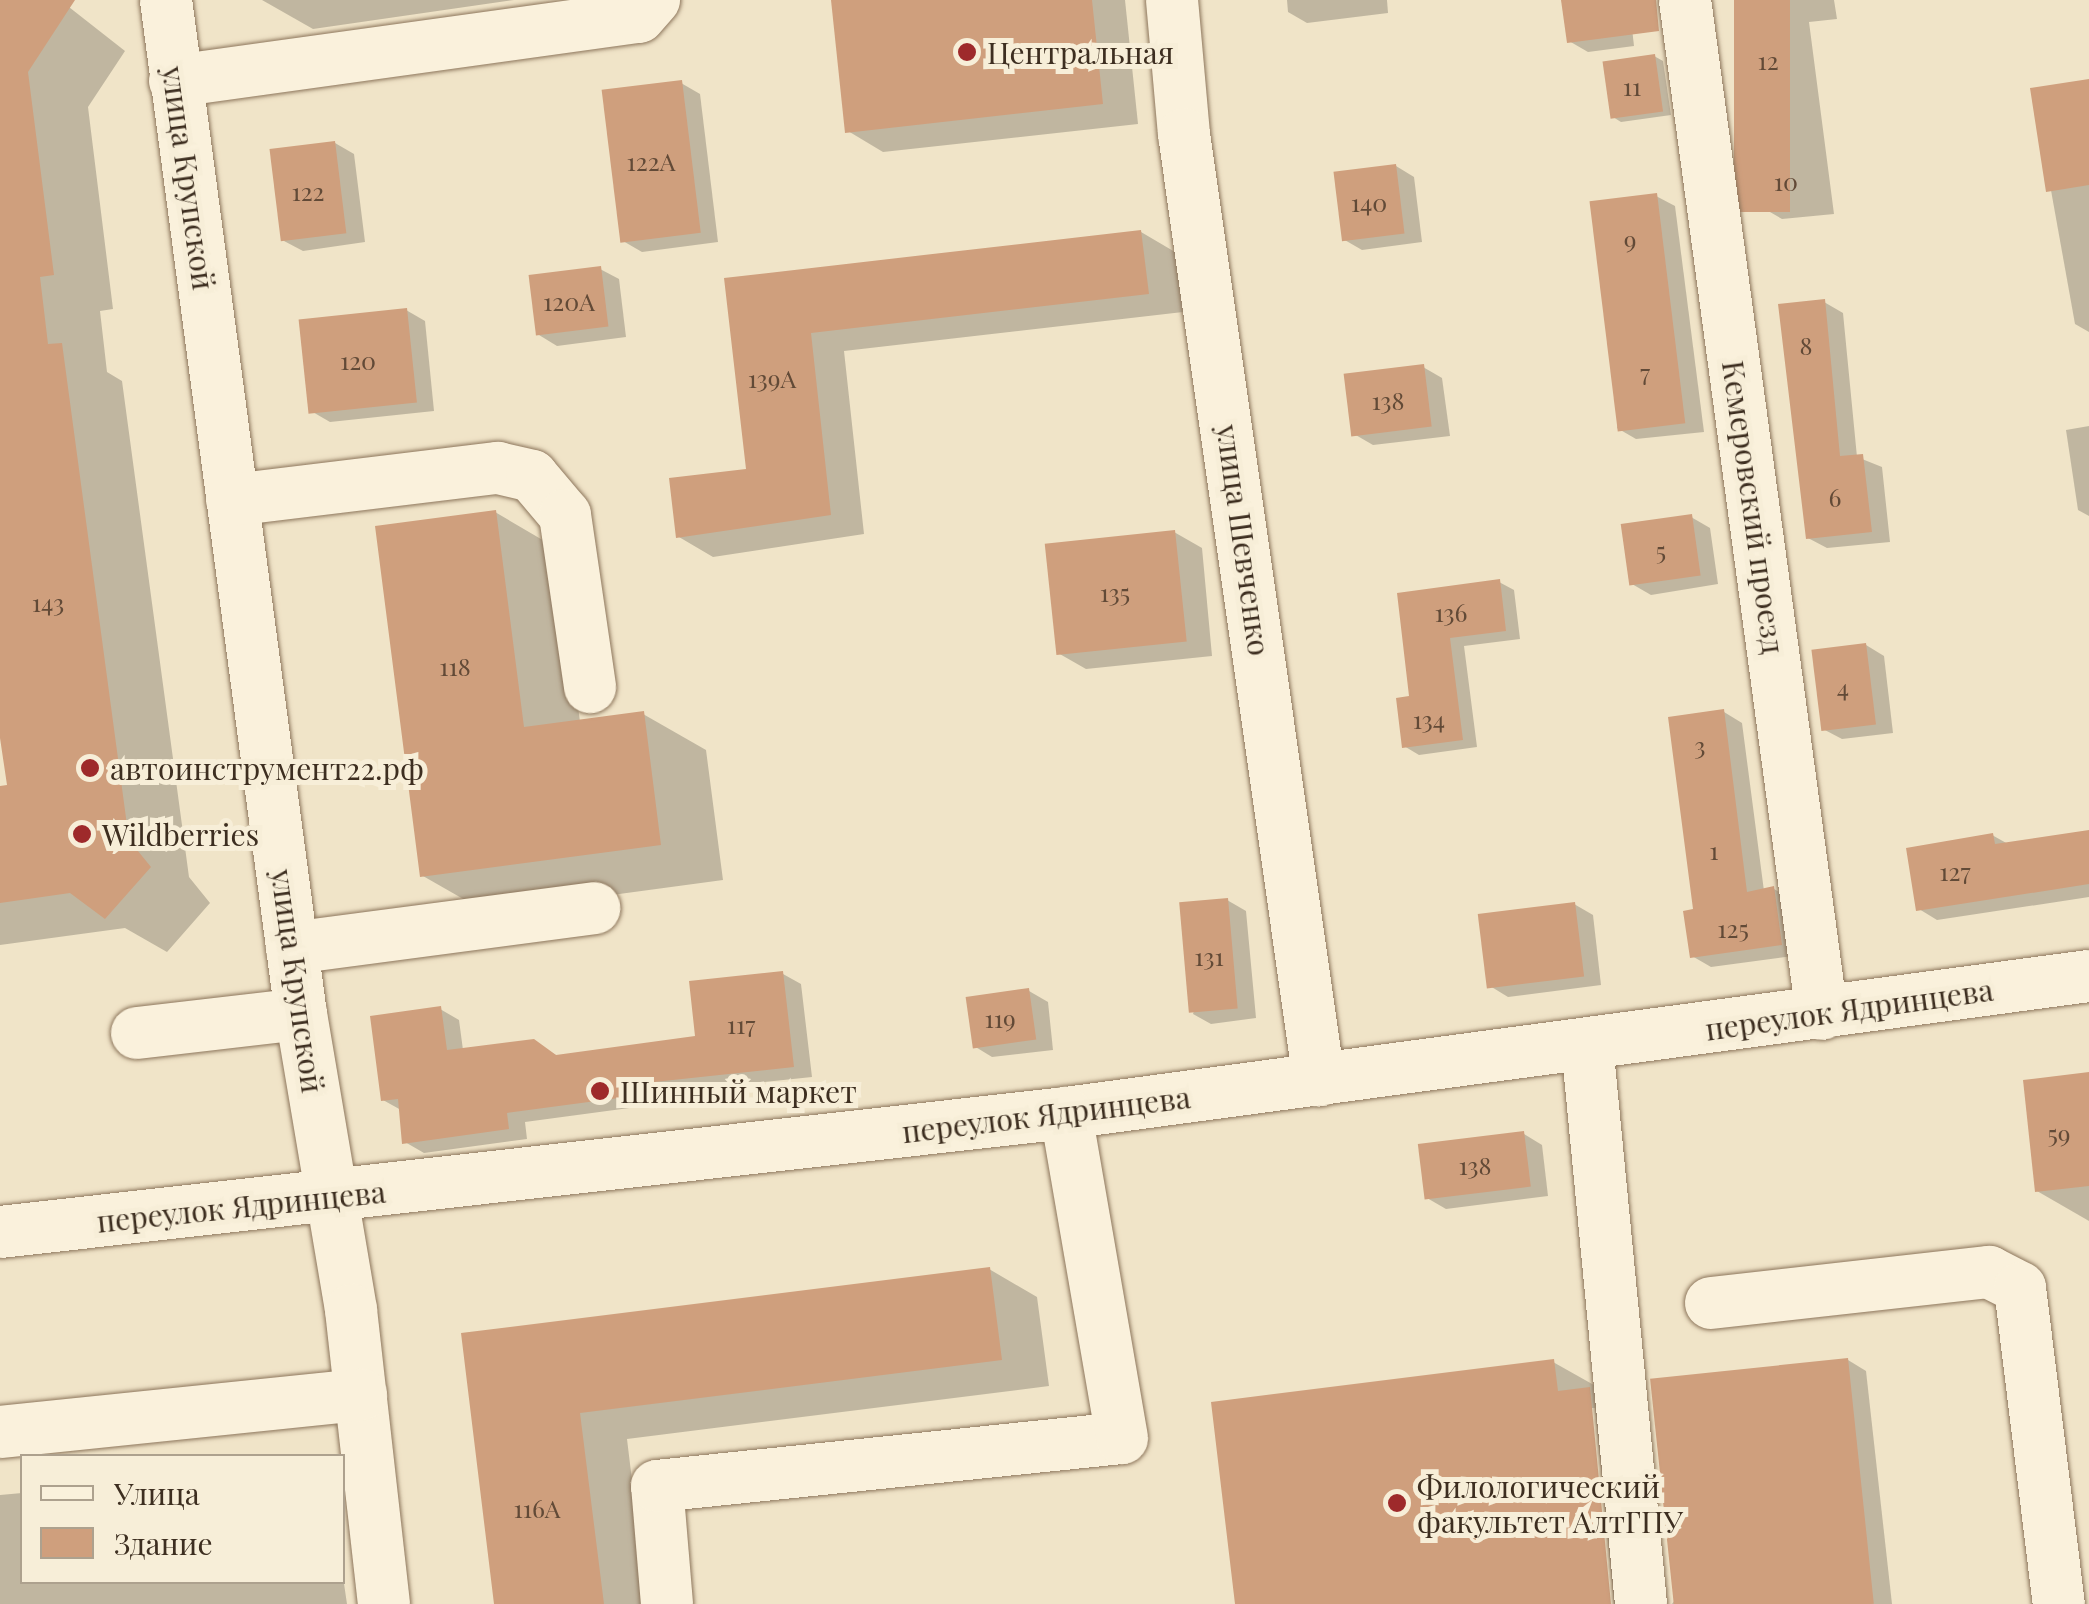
<!DOCTYPE html>
<html>
<head>
<meta charset="utf-8">
<style>
  body { margin:0 }
  #map { position:relative; width:2089px; height:1604px; overflow:hidden; background:#f0e4c8; font-family:"Playfair Display",serif }
  div>[style] { position:absolute }
  .shadow>* { inset:0; background:#0003 }
  .building>* { inset:0; background:#cf9f7d; transform-origin:0 0 }
  .roads { filter:drop-shadow(0 0 2px #8d765c) drop-shadow(0 0 2px #8d765c) }
  .minor>* { height:52px; margin:-26px; padding:0 26px; transform-origin:26px; border-radius:26px; background:#faf1dc }
  .dots>* { width:28px; height:28px; translate:-50% -50%; box-sizing:border-box; border:5px solid #f7eed8; border-radius:50% }
  span { translate:-50% -50%; white-space:nowrap; text-align:center; line-height:1.15; -webkit-text-stroke:10px #f7eed8; paint-order:stroke }
  .number-label { font-size:25px; color:#624a37 }
  .number-label span { -webkit-text-stroke-width:0 }
  .poi-label { font-size:30px; color:#3d2e20 }
  .left { translate:0 -50%; text-align:left }
  .street-label { font-size:30px; color:#3d2e20 }
  .legend { position:absolute; left:20px; top:1454px; width:325px; height:130px; box-sizing:border-box; background:#f7eed8; border:2px solid #ada18e; margin:0; padding:12px 18px; list-style:none; font-size:30px; color:#3d2e20 }
  .legend li { display:flex; align-items:center; gap:20px; height:50px }
  .legend b { width:50px; border:2px solid #ada18e }
</style>
</head>
<body>
<div id="map">
  <div class="shadow">
    <div style="clip-path:polygon(0 0,60px 0,125px 51px,88px 107px,113px 309px,100px 311px,107px 372px,122px 381px,189px 877px,210px 903px,167px 952px,125px 928px,0 945px,0 788px,10px 787px,0 721px)"></div>
    <div style="clip-path:polygon(262px 0,514px 0,313px 29px)"></div>
    <div style="clip-path:polygon(834px 0,1125px 0,1138px 124px,883px 152px,848px 131px)"></div>
    <div style="clip-path:polygon(1287px 0,1387px 0,1388px 13px,1307px 23px,1288px 12px)"></div>
    <div style="clip-path:polygon(1564px 0,1629px 2px,1634px 46px,1588px 52px,1569px 41px)"></div>
    <div style="clip-path:polygon(1735px 0,1834px 0,1837px 19px,1809px 22px,1834px 214px,1782px 219px,1763px 208px)"></div>
    <div style="clip-path:polygon(1654px 56px,1663px 61px,1671px 115px,1621px 122px,1613px 117px)"></div>
    <div style="clip-path:polygon(681px 83px,700px 94px,718px 242px,642px 252px,623px 241px)"></div>
    <div style="clip-path:polygon(2089px 84px,2089px 332px,2075px 324px,2033px 90px)"></div>
    <div style="clip-path:polygon(335px 143px,354px 154px,365px 242px,303px 251px,284px 241px)"></div>
    <div style="clip-path:polygon(1396px 166px,1414px 177px,1422px 242px,1362px 250px,1343px 239px)"></div>
    <div style="clip-path:polygon(1656px 196px,1675px 206px,1704px 432px,1636px 439px,1617px 428px)"></div>
    <div style="clip-path:polygon(1141px 232px,1175px 252px,1183px 312px,844px 351px,864px 534px,713px 557px,679px 537px,749px 472px,727px 280px)"></div>
    <div style="clip-path:polygon(600px 269px,619px 279px,626px 337px,557px 346px,539px 335px)"></div>
    <div style="clip-path:polygon(1824px 302px,1843px 313px,1857px 457px,1882px 467px,1890px 542px,1827px 548px,1808px 538px)"></div>
    <div style="clip-path:polygon(406px 310px,425px 321px,434px 411px,330px 422px,311px 411px)"></div>
    <div style="clip-path:polygon(1423px 367px,1442px 378px,1450px 436px,1373px 445px,1354px 434px)"></div>
    <div style="clip-path:polygon(2089px 426px,2089px 516px,2078px 510px,2066px 430px)"></div>
    <div style="clip-path:polygon(495px 512px,558px 549px,580px 722px,643px 714px,706px 750px,723px 880px,486px 912px,423px 876px)"></div>
    <div style="clip-path:polygon(1691px 517px,1710px 528px,1718px 584px,1651px 595px,1632px 584px)"></div>
    <div style="clip-path:polygon(1174px 532px,1202px 548px,1212px 656px,1086px 669px,1058px 653px)"></div>
    <div style="clip-path:polygon(1499px 582px,1514px 590px,1520px 639px,1464px 646px,1477px 747px,1419px 755px,1404px 746px,1412px 698px,1400px 595px)"></div>
    <div style="clip-path:polygon(1866px 645px,1884px 656px,1893px 733px,1842px 739px,1823px 729px)"></div>
    <div style="clip-path:polygon(1724px 712px,1742px 723px,1764px 891px,1774px 889px,1793px 900px,1800px 955px,1711px 967px,1692px 956px)"></div>
    <div style="clip-path:polygon(2089px 833px,2089px 897px,1937px 920px,1919px 909px,1992px 835px,2008px 844px)"></div>
    <div style="clip-path:polygon(1227px 900px,1246px 911px,1256px 1018px,1211px 1024px,1193px 1014px)"></div>
    <div style="clip-path:polygon(1574px 904px,1593px 915px,1601px 985px,1508px 997px,1490px 986px)"></div>
    <div style="clip-path:polygon(783px 974px,801px 984px,812px 1077px,672px 1092px,674px 1102px,525px 1122px,527px 1139px,424px 1153px,405px 1142px,401px 1110px,383px 1100px,440px 1009px,459px 1020px,463px 1050px,533px 1041px,559px 1057px,698px 1038px)"></div>
    <div style="clip-path:polygon(1029px 991px,1048px 1002px,1053px 1050px,992px 1057px,974px 1046px)"></div>
    <div style="clip-path:polygon(2089px 1075px,2089px 1221px,2037px 1191px)"></div>
    <div style="clip-path:polygon(1524px 1134px,1542px 1145px,1548px 1196px,1446px 1209px,1427px 1198px)"></div>
    <div style="clip-path:polygon(989px 1269px,1037px 1297px,1049px 1386px,627px 1439px,647px 1604px,497px 1604px,464px 1335px)"></div>
    <div style="clip-path:polygon(1848px 1360px,1866px 1371px,1892px 1604px,1672px 1604px)"></div>
    <div style="clip-path:polygon(1553px 1362px,1601px 1389px,1656px 1604px,1614px 1604px,1595px 1408px,1590px 1408px,1609px 1604px,1238px 1604px)"></div>
    <div style="clip-path:polygon(22px 1493px,22px 1582px,342px 1582px,342px 1570px,347px 1604px,0 1604px,0 1495px)"></div>
  </div>
  <div class="building">
    <div style="clip-path:polygon(0 0,75px 0,28px 72px,54px 275px,40px 277px,48px 344px,62px 343px,129px 840px,151px 867px,105px 919px,70px 893px,0 903px,0 786px,7px 785px,0 738px)"></div>
    <div style="clip-path:polygon(831px 0,1092px 0,1103px 104px,845px 133px)"></div>
    <div style="clip-path:polygon(1561px 0,1656px 0,1659px 31px,1567px 43px)"></div>
    <div style="left:1734px;top:0;width:56px;height:212px"></div>
    <div style="left:1655px;top:54px;width:58px;height:53px;rotate:82deg"></div>
    <div style="clip-path:polygon(2089px 79px,2089px 185px,2046px 192px,2030px 88px)"></div>
    <div style="left:682px;top:80px;width:154px;height:81px;rotate:83deg"></div>
    <div style="left:335px;top:141px;width:93px;height:66px;rotate:83deg"></div>
    <div style="left:1396px;top:164px;width:70px;height:63px;rotate:83deg"></div>
    <div style="left:1657px;top:193px;width:232px;height:68px;rotate:83deg"></div>
    <div style="clip-path:polygon(1141px 230px,1149px 294px,811px 333px,831px 515px,676px 538px,669px 478px,746px 469px,724px 278px)"></div>
    <div style="left:601px;top:266px;width:61px;height:73px;rotate:83deg"></div>
    <div style="clip-path:polygon(1825px 299px,1840px 456px,1863px 454px,1872px 532px,1806px 539px,1778px 304px)"></div>
    <div style="left:407px;top:308px;width:95px;height:109px;rotate:84deg"></div>
    <div style="left:1424px;top:364px;width:63px;height:81px;rotate:83deg"></div>
    <div style="clip-path:polygon(496px 510px,524px 727px,644px 711px,661px 845px,420px 877px,375px 526px)"></div>
    <div style="left:1692px;top:514px;width:62px;height:72px;rotate:82deg"></div>
    <div style="left:1175px;top:530px;width:112px;height:131px;rotate:84deg"></div>
    <div style="clip-path:polygon(1500px 579px,1506px 631px,1450px 638px,1463px 740px,1402px 748px,1396px 698px,1409px 696px,1397px 593px)"></div>
    <div style="left:1866px;top:643px;width:82px;height:55px;rotate:83deg"></div>
    <div style="clip-path:polygon(1724px 709px,1747px 892px,1774px 886px,1782px 945px,1690px 958px,1683px 911px,1693px 909px,1668px 717px)"></div>
    <div style="clip-path:polygon(2089px 830px,2089px 884px,1916px 911px,1906px 848px,1993px 833px,1995px 844px)"></div>
    <div style="left:1228px;top:898px;width:111px;height:49px;rotate:85deg"></div>
    <div style="left:1575px;top:902px;width:75px;height:98px;rotate:83deg"></div>
    <div style="clip-path:polygon(783px 971px,794px 1067px,654px 1082px,656px 1093px,507px 1113px,509px 1129px,402px 1144px,398px 1099px,381px 1101px,370px 1016px,441px 1006px,447px 1050px,534px 1039px,556px 1055px,695px 1036px,689px 981px)"></div>
    <div style="left:1029px;top:988px;width:52px;height:64px;rotate:82deg"></div>
    <div style="clip-path:polygon(2089px 1072px,2089px 1186px,2035px 1192px,2023px 1080px)"></div>
    <div style="left:1524px;top:1131px;width:56px;height:107px;rotate:83deg"></div>
    <div style="clip-path:polygon(990px 1267px,1002px 1360px,580px 1413px,604px 1604px,494px 1604px,461px 1333px)"></div>
    <div style="left:1848px;top:1358px;width:247px;height:199px;rotate:84deg"></div>
    <div style="clip-path:polygon(1554px 1359px,1558px 1391px,1590px 1387px,1611px 1604px,1235px 1604px,1211px 1402px)"></div>
  </div>
  <div class="roads">
    <div class="minor">
      <div style="left:166px;top:0;width:1023px;rotate:82.42deg"></div>
      <div style="left:301px;top:1014px;width:300px;rotate:80.4deg"></div>
      <div style="left:351px;top:1310px;width:296px;rotate:83.6deg"></div>
      <div style="left:1172px;top:0;width:135px;rotate:84.9deg"></div>
      <div style="left:1184px;top:134px;width:956px;rotate:81.88deg"></div>
      <div style="left:1685px;top:0;width:1023px;rotate:82.31deg"></div>
      <div style="left:175px;top:81px;width:468px;rotate:-7.9deg"></div>
      <div style="left:639px;top:17px;width:23px;rotate:-49deg"></div>
      <div style="left:232px;top:500px;width:268px;rotate:-6.9deg"></div>
      <div style="left:498px;top:468px;width:35px;rotate:13deg"></div>
      <div style="left:532px;top:476px;width:51px;rotate:49.8deg"></div>
      <div style="left:565px;top:515px;width:174px;rotate:81.7deg"></div>
      <div style="left:292px;top:948px;width:305px;rotate:-7.5deg"></div>
      <div style="left:137px;top:1033px;width:165px;rotate:-6.6deg"></div>
      <div style="left:1587px;top:1044px;width:563px;rotate:84.49deg"></div>
      <div style="left:0;top:1232px;width:1073px;rotate:-6.37deg"></div>
      <div style="left:1066px;top:1113px;width:1032px;rotate:-7.63deg"></div>
      <div style="left:1711px;top:1303px;width:280px;rotate:-6.4deg"></div>
      <div style="left:1989px;top:1272px;width:35px;rotate:27deg"></div>
      <div style="left:2020px;top:1288px;width:318px;rotate:83deg"></div>
      <div style="left:0;top:1432px;width:363px;rotate:-5.9deg"></div>
      <div style="left:667px;top:1604px;width:118px;rotate:-94.8deg"></div>
      <div style="left:657px;top:1486px;width:467px;rotate:-5.9deg"></div>
      <div style="left:1122px;top:1438px;width:330px;rotate:-99.8deg"></div>
    </div>
  </div>
  <div class="dots">
    <div style="left:967px;top:52px;background:#9e2a2b"></div>
    <div style="left:90px;top:768px;background:#9e2a2b"></div>
    <div style="left:82px;top:834px;background:#9e2a2b"></div>
    <div style="left:600px;top:1091px;background:#9e2a2b"></div>
    <div style="left:1397px;top:1503px;background:#9e2a2b"></div>
  </div>
  <div class="number-label">
    <span style="left:1768px;top:60px">12</span>
    <span style="left:1632px;top:86px">11</span>
    <span style="left:651px;top:161px">122А</span>
    <span style="left:1786px;top:181px">10</span>
    <span style="left:308px;top:191px">122</span>
    <span style="left:1369px;top:202px">140</span>
    <span style="left:1630px;top:239px">9</span>
    <span style="left:569px;top:301px">120А</span>
    <span style="left:1806px;top:345px">8</span>
    <span style="left:358px;top:360px">120</span>
    <span style="left:1645px;top:372px">7</span>
    <span style="left:772px;top:378px">139А</span>
    <span style="left:1388px;top:400px">138</span>
    <span style="left:1835px;top:497px">6</span>
    <span style="left:1661px;top:550px">5</span>
    <span style="left:1115px;top:592px">135</span>
    <span style="left:48px;top:602px">143</span>
    <span style="left:1451px;top:612px">136</span>
    <span style="left:455px;top:666px">118</span>
    <span style="left:1843px;top:687px">4</span>
    <span style="left:1429px;top:719px">134</span>
    <span style="left:1700px;top:745px">3</span>
    <span style="left:1714px;top:850px">1</span>
    <span style="left:1955px;top:871px">127</span>
    <span style="left:1733px;top:928px">125</span>
    <span style="left:1209px;top:956px">131</span>
    <span style="left:1000px;top:1018px">119</span>
    <span style="left:741px;top:1024px">117</span>
    <span style="left:2059px;top:1133px">59</span>
    <span style="left:1475px;top:1165px">138</span>
    <span style="left:537px;top:1508px">116А</span>
  </div>
  <div class="poi-label">
    <span class="left" style="left:987px;top:52px">Центральная</span>
    <span class="left" style="left:110px;top:768px">автоинструмент22.рф</span>
    <span class="left" style="left:102px;top:834px">Wildberries</span>
    <span class="left" style="left:620px;top:1091px">Шинный маркет</span>
    <span class="left" style="left:1417px;top:1503px">Филологический<br>факультет АлтГПУ</span>
  </div>
  <div class="street-label">
    <span style="left:189px;top:178px;rotate:82deg">улица Крупской</span>
    <span style="left:1754px;top:507px;rotate:82deg">Кемеровский проезд</span>
    <span style="left:1244px;top:540px;rotate:82deg">улица Шевченко</span>
    <span style="left:298px;top:981px;rotate:82deg">улица Крупской</span>
    <span style="left:1849px;top:1009px;rotate:-8deg">переулок Ядринцева</span>
    <span style="left:1046px;top:1114px;rotate:-7deg">переулок Ядринцева</span>
    <span style="left:241px;top:1206px;rotate:-6deg">переулок Ядринцева</span>
  </div>
  <ul class="legend">
  <li><b style="height:12px;background:#faf1dc"></b>Улица</li>
  <li><b style="height:28px;background:#cf9f7d"></b>Здание</li>
  </ul>
</div>
</body>
</html>
